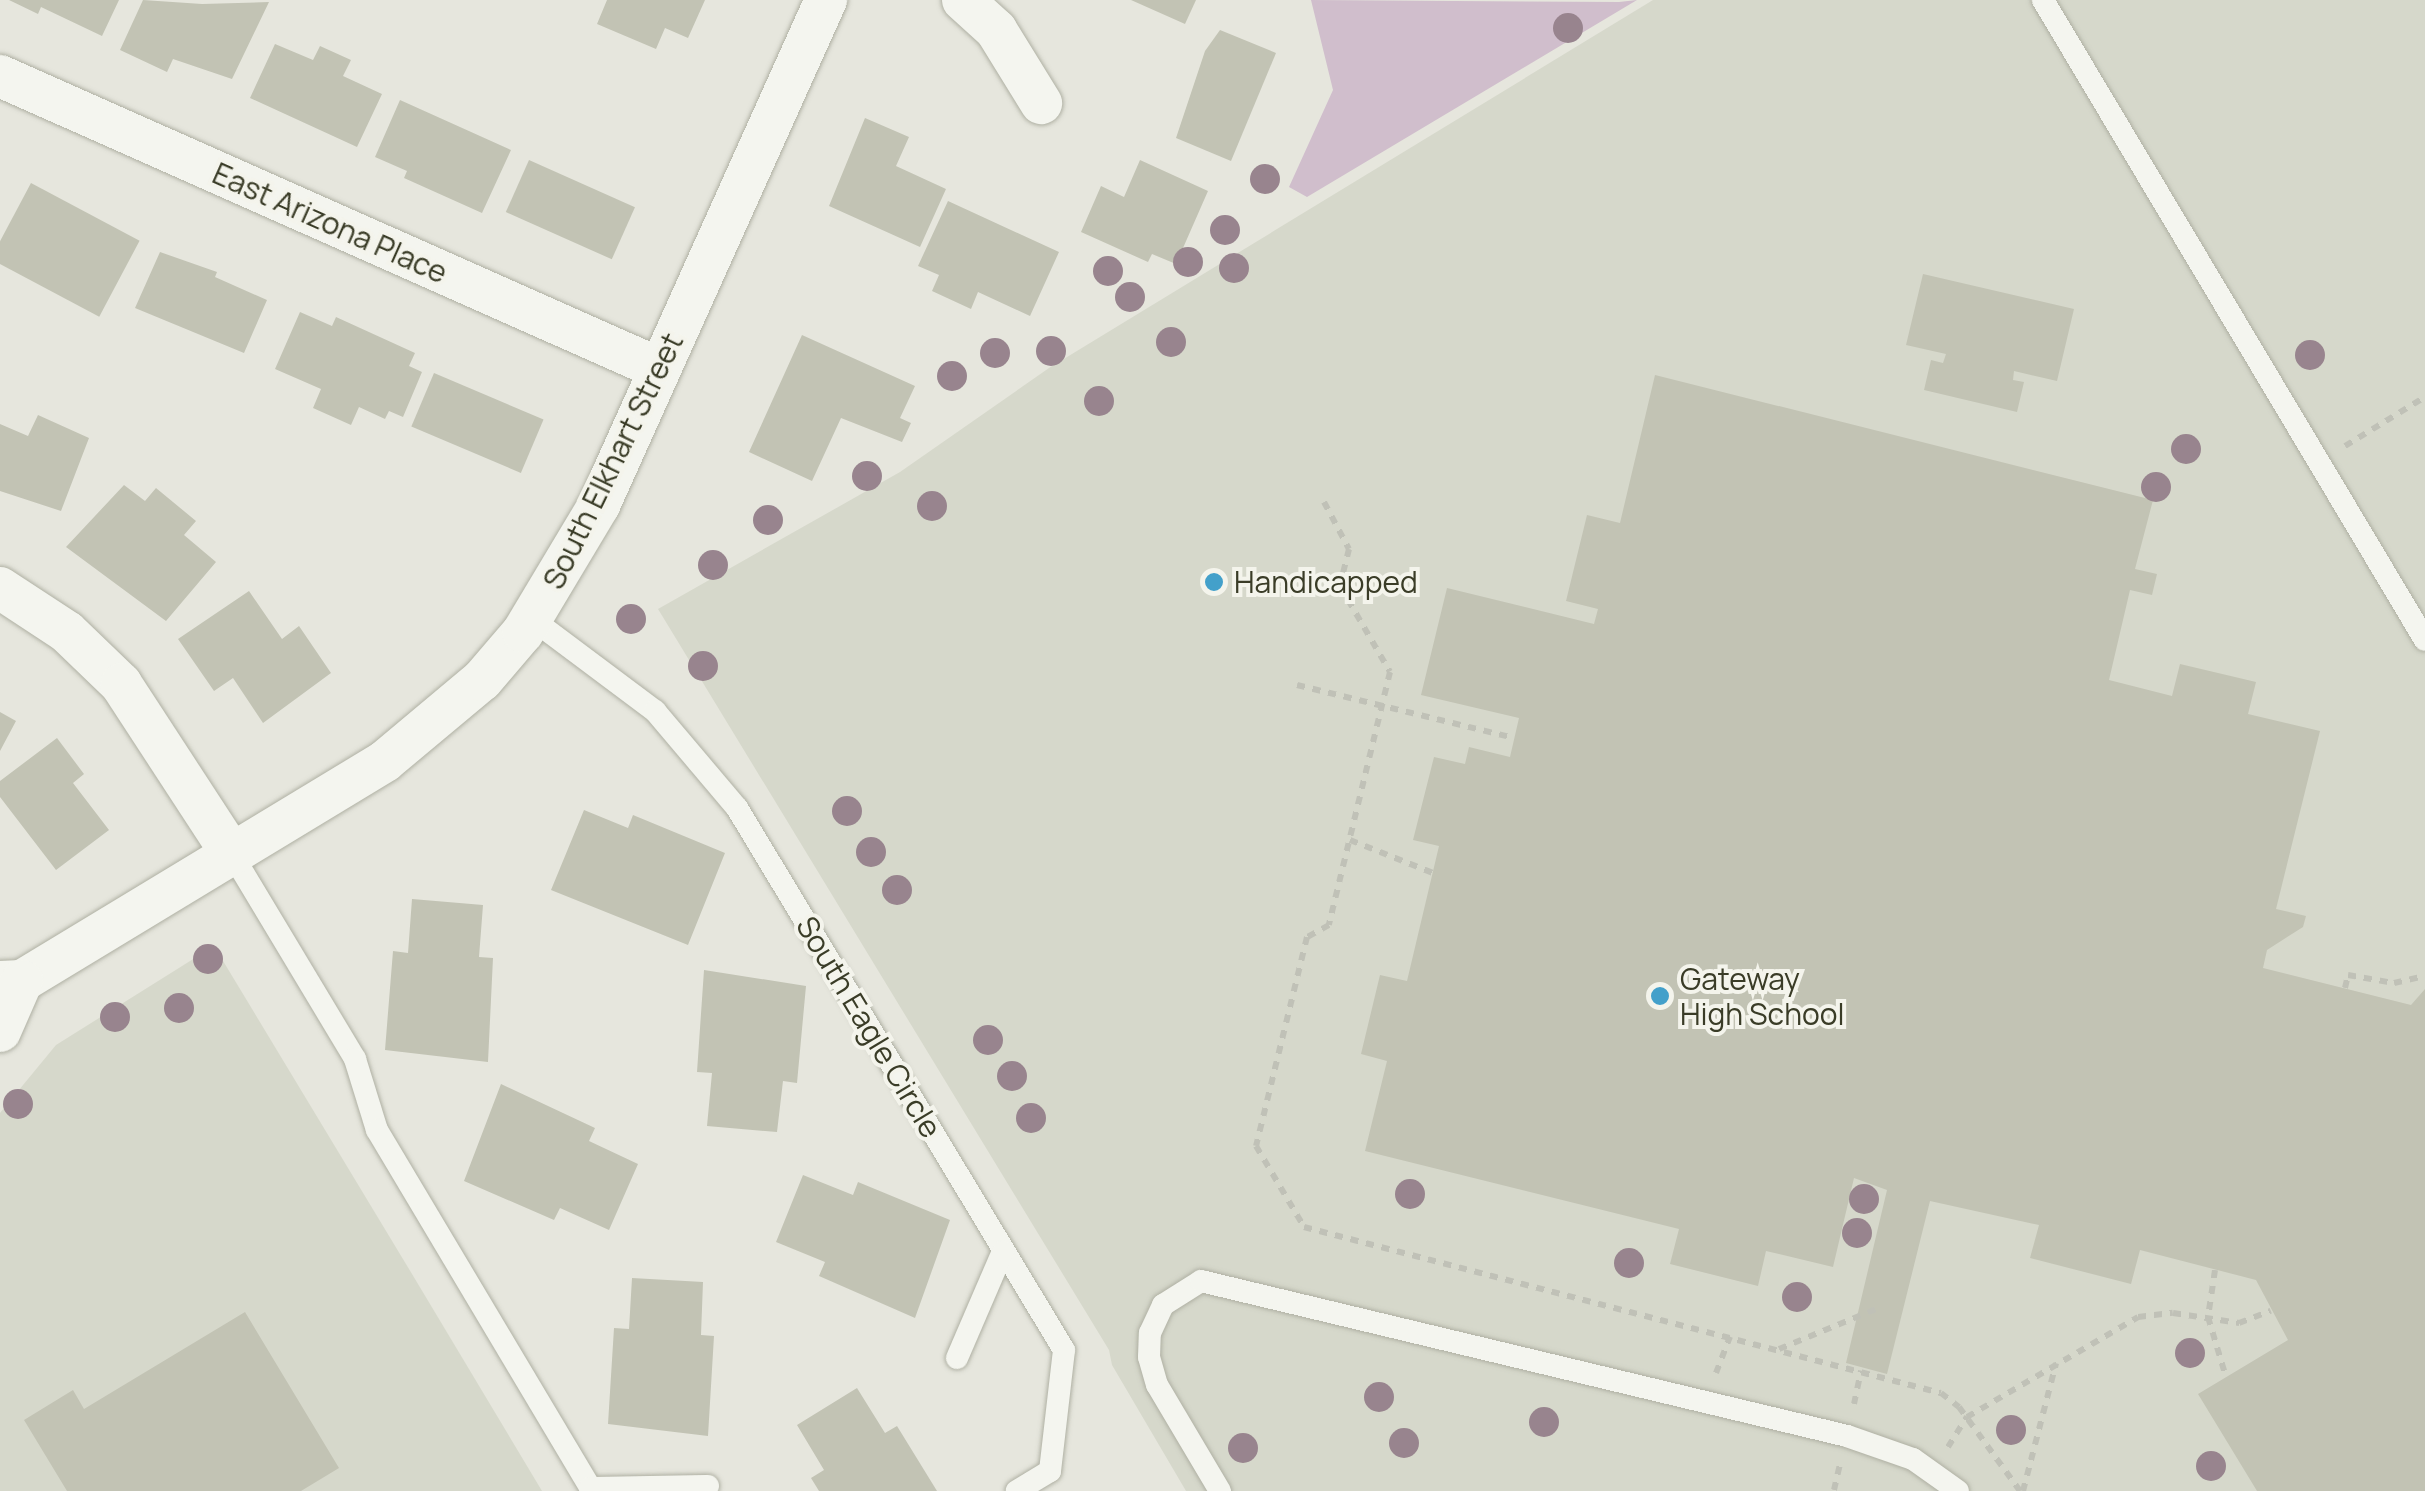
<!DOCTYPE html>
<html>
<head>
<meta charset="utf-8">
<style>
  body { margin:0 }
  #map { position:relative; width:2425px; height:1491px; overflow:hidden; background:#e6e6dd; font-family:Manrope,sans-serif }
  div>[style] { position:absolute }
  .built>* { inset:0; background:#d6d8cb }
  .green>* { inset:0; background:#d0becc }
  .building>* { inset:0; background:#c2c3b4; transform-origin:0 0 }
  .path>* { height:6px; margin-top:-3px; transform-origin:0; background:repeating-linear-gradient(90deg,#c0c1b7 0 8px,transparent 0 16px) }
  .roads { filter:drop-shadow(0 0 2px #afb0a3) drop-shadow(0 0 2px #afb0a3) }
  .lane>* { height:22px; margin:-11px; padding:0 11px; transform-origin:11px; border-radius:11px; background:#f4f5ef }
  .street>* { height:42px; margin:-21px; padding:0 21px; transform-origin:21px; border-radius:21px; background:#f4f5ef }
  .trees>* { width:30px; height:30px; margin:-15px; border-radius:50%; background:#98848e }
  .dots>* { width:28px; height:28px; translate:-50% -50%; box-sizing:border-box; border:5px solid #f4f4ec; border-radius:50% }
  span { translate:-50% -50%; white-space:nowrap; text-align:center; line-height:1.15; -webkit-text-stroke:8px #f4f4ec; paint-order:stroke }
  .street-label { font-size:30px; color:#3a3c27 }
  .poi-label { font-size:30px; color:#3a3c27 }
  .left { translate:0 -50%; text-align:left }
</style>
</head>
<body>
<div id="map">
  <div class="built">
    <div style="clip-path:polygon(1653px 0,2425px 0,2425px 1491px,1186px 1491px,1112px 1365px,1109px 1350px,658px 609px,900px 472px,1049px 368px)"></div>
    <div style="clip-path:polygon(214px 946px,412px 1274px,542px 1491px,0 1491px,0 1113px,56px 1045px)"></div>
  </div>
  <div class="green">
    <div style="clip-path:polygon(1311px 0,1619px 2px,1637px 0,1307px 197px,1289px 187px,1333px 90px)"></div>
  </div>
  <div class="building">
    <div style="clip-path:polygon(9px 0,119px 0,102px 36px,41px 7px,38px 14px)"></div>
    <div style="clip-path:polygon(143px 0,202px 4px,269px 2px,232px 79px,173px 59px,167px 72px,120px 50px)"></div>
    <div style="clip-path:polygon(607px 0,705px 0,688px 38px,665px 28px,656px 49px,597px 24px)"></div>
    <div style="clip-path:polygon(1131px 0,1196px 0,1185px 24px)"></div>
    <div style="clip-path:polygon(1220px 30px,1276px 53px,1231px 161px,1176px 138px,1205px 51px)"></div>
    <div style="clip-path:polygon(275px 44px,313px 60px,320px 46px,351px 60px,343px 76px,382px 94px,357px 147px,250px 98px)"></div>
    <div style="clip-path:polygon(400px 100px,511px 150px,482px 213px,404px 178px,407px 171px,375px 157px)"></div>
    <div style="clip-path:polygon(865px 118px,909px 137px,896px 166px,946px 189px,920px 247px,829px 206px)"></div>
    <div style="left:529px;top:160px;width:116px;height:57px;rotate:24deg"></div>
    <div style="clip-path:polygon(1140px 160px,1208px 191px,1176px 264px,1152px 254px,1148px 262px,1081px 232px,1101px 186px,1124px 197px)"></div>
    <div style="left:31px;top:183px;width:123px;height:86px;rotate:28deg"></div>
    <div style="clip-path:polygon(948px 201px,1059px 252px,1030px 316px,978px 292px,971px 309px,932px 291px,939px 275px,918px 266px)"></div>
    <div style="clip-path:polygon(160px 252px,217px 272px,215px 277px,267px 300px,244px 353px,135px 308px)"></div>
    <div style="clip-path:polygon(1923px 274px,2074px 309px,2057px 381px,2014px 371px,2013px 380px,2024px 382px,2017px 412px,1924px 390px,1931px 360px,1943px 363px,1946px 354px,1906px 345px)"></div>
    <div style="clip-path:polygon(300px 312px,332px 326px,336px 317px,415px 353px,409px 366px,422px 372px,403px 417px,389px 411px,385px 419px,359px 407px,351px 425px,313px 408px,321px 389px,275px 369px)"></div>
    <div style="clip-path:polygon(802px 335px,915px 386px,900px 418px,911px 423px,902px 442px,841px 418px,812px 481px,749px 452px)"></div>
    <div style="left:434px;top:373px;width:119px;height:58px;rotate:23deg"></div>
    <div style="clip-path:polygon(1655px 375px,2153px 500px,2135px 569px,2157px 574px,2152px 595px,2130px 590px,2109px 680px,2172px 696px,2180px 664px,2256px 682px,2248px 714px,2320px 731px,2276px 909px,2306px 916px,2303px 927px,2267px 950px,2263px 968px,2411px 1005px,2425px 989px,2425px 1491px,2257px 1491px,2198px 1394px,2288px 1340px,2256px 1280px,2140px 1250px,2131px 1284px,2030px 1258px,2039px 1225px,1930px 1201px,1887px 1374px,1846px 1363px,1887px 1190px,1854px 1178px,1833px 1267px,1766px 1251px,1758px 1286px,1670px 1264px,1679px 1229px,1365px 1151px,1387px 1061px,1361px 1054px,1380px 975px,1407px 981px,1439px 846px,1413px 840px,1434px 757px,1465px 764px,1469px 747px,1510px 757px,1519px 718px,1421px 695px,1447px 588px,1594px 624px,1598px 609px,1566px 601px,1587px 515px,1620px 523px)"></div>
    <div style="clip-path:polygon(38px 415px,89px 438px,61px 511px,0 491px,0 424px,28px 436px)"></div>
    <div style="clip-path:polygon(124px 485px,145px 501px,156px 488px,196px 521px,184px 535px,216px 562px,166px 621px,66px 547px)"></div>
    <div style="clip-path:polygon(249px 591px,282px 639px,299px 626px,331px 673px,263px 723px,233px 678px,214px 691px,178px 639px)"></div>
    <div style="clip-path:polygon(0 712px,16px 721px,0 751px)"></div>
    <div style="clip-path:polygon(57px 738px,84px 774px,73px 783px,109px 830px,56px 870px,0 797px,0 781px)"></div>
    <div style="clip-path:polygon(584px 810px,628px 828px,633px 815px,725px 853px,688px 945px,551px 890px)"></div>
    <div style="clip-path:polygon(412px 899px,483px 905px,479px 957px,493px 958px,488px 1062px,385px 1050px,393px 951px,408px 953px)"></div>
    <div style="clip-path:polygon(704px 970px,806px 986px,797px 1083px,783px 1081px,777px 1132px,707px 1126px,712px 1073px,697px 1072px)"></div>
    <div style="clip-path:polygon(501px 1084px,595px 1128px,589px 1141px,638px 1164px,609px 1230px,560px 1208px,554px 1220px,464px 1181px)"></div>
    <div style="clip-path:polygon(803px 1175px,853px 1195px,858px 1182px,950px 1220px,915px 1318px,819px 1276px,825px 1262px,776px 1242px)"></div>
    <div style="clip-path:polygon(632px 1278px,703px 1282px,701px 1335px,714px 1336px,708px 1436px,608px 1424px,614px 1328px,629px 1329px)"></div>
    <div style="clip-path:polygon(245px 1312px,339px 1468px,301px 1491px,67px 1491px,24px 1420px,73px 1390px,84px 1409px)"></div>
    <div style="clip-path:polygon(857px 1388px,885px 1433px,897px 1426px,937px 1491px,819px 1491px,811px 1478px,824px 1470px,797px 1425px)"></div>
  </div>
  <div class="path">
    <div style="left:2345px;top:446px;width:94px;rotate:-31.5deg"></div>
    <div style="left:1324px;top:502px;width:53px;rotate:62deg"></div>
    <div style="left:1349px;top:549px;width:38px;rotate:104deg"></div>
    <div style="left:1340px;top:586px;width:99px;rotate:59.8deg"></div>
    <div style="left:1390px;top:672px;width:260px;rotate:103.6deg"></div>
    <div style="left:1329px;top:925px;width:25px;rotate:151deg"></div>
    <div style="left:1307px;top:937px;width:215px;rotate:103.7deg"></div>
    <div style="left:1256px;top:1146px;width:94px;rotate:59.3deg"></div>
    <div style="left:1304px;top:1227px;width:658px;rotate:14.61deg"></div>
    <div style="left:1941px;top:1393px;width:23px;rotate:38deg"></div>
    <div style="left:1959px;top:1407px;width:104px;rotate:54deg"></div>
    <div style="left:1297px;top:685px;width:223px;rotate:13.7deg"></div>
    <div style="left:1350px;top:840px;width:89px;rotate:21.7deg"></div>
    <div style="left:2345px;top:988px;width:13px;rotate:-77deg"></div>
    <div style="left:2348px;top:975px;width:47px;rotate:9.9deg"></div>
    <div style="left:2394px;top:983px;width:32px;rotate:-13deg"></div>
    <div style="left:2215px;top:1270px;width:48px;rotate:98.5deg"></div>
    <div style="left:2208px;top:1317px;width:63px;rotate:73.3deg"></div>
    <div style="left:1779px;top:1349px;width:105px;rotate:-22.4deg"></div>
    <div style="left:1716px;top:1373px;width:39px;rotate:-69deg"></div>
    <div style="left:1854px;top:1404px;width:34px;rotate:-78deg"></div>
    <div style="left:1948px;top:1447px;width:36px;rotate:-58deg"></div>
    <div style="left:1967px;top:1417px;width:198px;rotate:-30.3deg"></div>
    <div style="left:2138px;top:1317px;width:35px;rotate:-7deg"></div>
    <div style="left:2173px;top:1313px;width:67px;rotate:8.6deg"></div>
    <div style="left:2239px;top:1323px;width:34px;rotate:-21deg"></div>
    <div style="left:1834px;top:1490px;width:26px;rotate:-77deg"></div>
    <div style="left:2023px;top:1491px;width:132px;rotate:-75.5deg"></div>
  </div>
  <div class="roads">
    <div class="lane">
      <div style="left:2043px;top:0;width:745px;rotate:59.17deg"></div>
      <div style="left:532px;top:619px;width:154px;rotate:36.8deg"></div>
      <div style="left:655px;top:711px;width:127px;rotate:49.8deg"></div>
      <div style="left:737px;top:808px;width:633px;rotate:58.9deg"></div>
      <div style="left:1064px;top:1350px;width:122px;rotate:96.6deg"></div>
      <div style="left:1050px;top:1471px;width:39px;rotate:149deg"></div>
      <div style="left:232px;top:854px;width:239px;rotate:59deg"></div>
      <div style="left:355px;top:1059px;width:74px;rotate:72.8deg"></div>
      <div style="left:377px;top:1130px;width:420px;rotate:59.2deg"></div>
      <div style="left:957px;top:1358px;width:116px;rotate:-66.7deg"></div>
      <div style="left:590px;top:1488px;width:118px;rotate:-1deg"></div>
      <div style="left:1220px;top:1491px;width:123px;rotate:-120.7deg"></div>
      <div style="left:1157px;top:1385px;width:29px;rotate:-106deg"></div>
      <div style="left:1149px;top:1357px;width:24px;rotate:-88deg"></div>
      <div style="left:1150px;top:1333px;width:31px;rotate:-65deg"></div>
      <div style="left:1163px;top:1305px;width:45px;rotate:-32.3deg"></div>
      <div style="left:1201px;top:1281px;width:664px;rotate:13.49deg"></div>
      <div style="left:1847px;top:1436px;width:70px;rotate:19.2deg"></div>
      <div style="left:1913px;top:1459px;width:55px;rotate:35.4deg"></div>
    </div>
    <div class="street">
      <div style="left:963px;top:0;width:45px;rotate:42.3deg"></div>
      <div style="left:996px;top:30px;width:86px;rotate:58.3deg"></div>
      <div style="left:0;top:76px;width:722px;rotate:23.94deg"></div>
      <div style="left:0;top:588px;width:80px;rotate:33.3deg"></div>
      <div style="left:67px;top:632px;width:75px;rotate:43.9deg"></div>
      <div style="left:121px;top:684px;width:203px;rotate:56.9deg"></div>
      <div style="left:0;top:982px;width:22px;rotate:-3deg"></div>
      <div style="left:22px;top:981px;width:424px;rotate:-31.2deg"></div>
      <div style="left:385px;top:761px;width:126px;rotate:-39.9deg"></div>
      <div style="left:482px;top:680px;width:63px;rotate:-49.5deg"></div>
      <div style="left:523px;top:632px;width:148px;rotate:-59.1deg"></div>
      <div style="left:599px;top:505px;width:554px;rotate:-65.8deg"></div>
      <div style="left:0;top:1031px;width:55px;rotate:-66.3deg"></div>
    </div>
  </div>
  <div class="trees">
    <div style="left:1568px;top:28px"></div>
    <div style="left:1265px;top:179px"></div>
    <div style="left:1225px;top:230px"></div>
    <div style="left:1188px;top:262px"></div>
    <div style="left:1234px;top:268px"></div>
    <div style="left:1108px;top:271px"></div>
    <div style="left:1130px;top:297px"></div>
    <div style="left:1171px;top:342px"></div>
    <div style="left:1051px;top:351px"></div>
    <div style="left:995px;top:353px"></div>
    <div style="left:2310px;top:355px"></div>
    <div style="left:952px;top:376px"></div>
    <div style="left:1099px;top:401px"></div>
    <div style="left:2186px;top:449px"></div>
    <div style="left:867px;top:476px"></div>
    <div style="left:2156px;top:487px"></div>
    <div style="left:932px;top:506px"></div>
    <div style="left:768px;top:520px"></div>
    <div style="left:713px;top:565px"></div>
    <div style="left:631px;top:619px"></div>
    <div style="left:703px;top:666px"></div>
    <div style="left:847px;top:811px"></div>
    <div style="left:871px;top:852px"></div>
    <div style="left:897px;top:890px"></div>
    <div style="left:208px;top:959px"></div>
    <div style="left:179px;top:1008px"></div>
    <div style="left:115px;top:1017px"></div>
    <div style="left:988px;top:1040px"></div>
    <div style="left:1012px;top:1076px"></div>
    <div style="left:18px;top:1104px"></div>
    <div style="left:1031px;top:1118px"></div>
    <div style="left:1410px;top:1194px"></div>
    <div style="left:1864px;top:1199px"></div>
    <div style="left:1857px;top:1233px"></div>
    <div style="left:1629px;top:1263px"></div>
    <div style="left:1797px;top:1297px"></div>
    <div style="left:2190px;top:1353px"></div>
    <div style="left:1379px;top:1397px"></div>
    <div style="left:1544px;top:1422px"></div>
    <div style="left:2011px;top:1430px"></div>
    <div style="left:1404px;top:1443px"></div>
    <div style="left:1243px;top:1448px"></div>
    <div style="left:2211px;top:1466px"></div>
  </div>
  <div class="dots">
    <div style="left:1214px;top:582px;background:#43a0ca"></div>
    <div style="left:1660px;top:996px;background:#43a0ca"></div>
  </div>
  <div class="street-label">
    <span style="left:330px;top:223px;rotate:24deg">East Arizona Place</span>
    <span style="left:613px;top:461px;rotate:-64deg">South Elkhart Street</span>
    <span style="left:869px;top:1027px;rotate:59deg">South Eagle Circle</span>
  </div>
  <div class="poi-label">
    <span class="left" style="left:1234px;top:582px">Handicapped</span>
    <span class="left" style="left:1680px;top:996px">Gateway<br>High School</span>
  </div>
</div>
</body>
</html>
